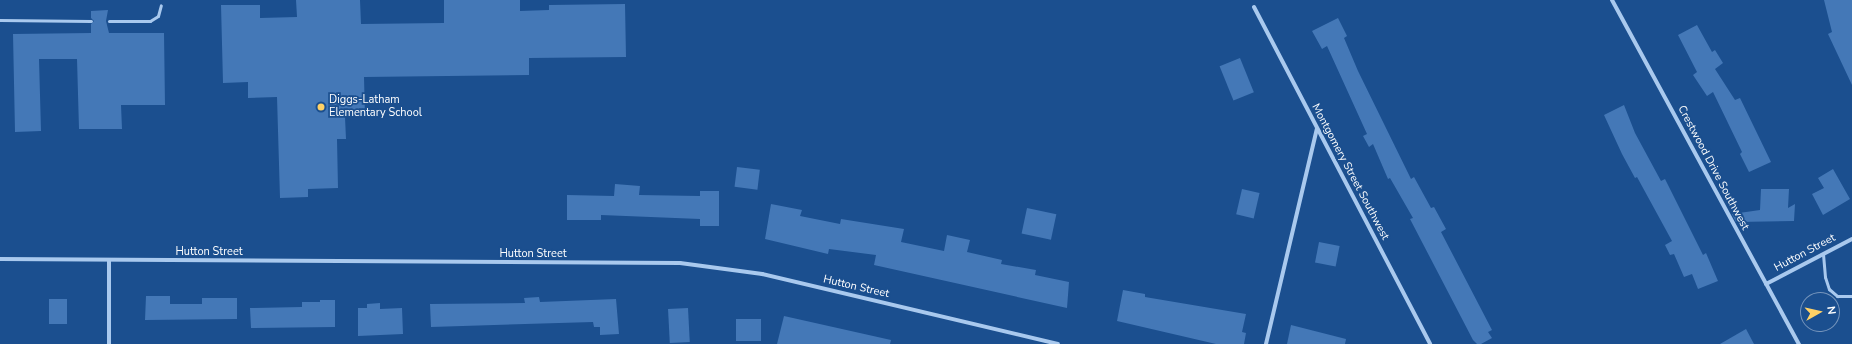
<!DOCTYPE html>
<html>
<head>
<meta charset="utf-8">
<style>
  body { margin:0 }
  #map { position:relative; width:1852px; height:344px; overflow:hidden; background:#1b4f8f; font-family:"Nunito Sans",sans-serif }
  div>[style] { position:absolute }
  .building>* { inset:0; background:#4478b7; transform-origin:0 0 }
  .lane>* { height:3px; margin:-1.5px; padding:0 1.5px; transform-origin:1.5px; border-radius:1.5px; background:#a9c9ee }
  .street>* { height:4px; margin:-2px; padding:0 2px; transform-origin:2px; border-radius:2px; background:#a9c9ee }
  .dots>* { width:11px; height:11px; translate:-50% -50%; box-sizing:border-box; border:2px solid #1b4f8f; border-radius:50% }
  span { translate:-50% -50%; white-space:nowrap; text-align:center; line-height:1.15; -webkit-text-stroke:3.5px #1b4f8f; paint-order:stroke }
  .poi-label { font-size:11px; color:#fff }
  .left { translate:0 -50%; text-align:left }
  .street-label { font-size:11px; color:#fff }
  .north { position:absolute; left:1800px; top:292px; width:40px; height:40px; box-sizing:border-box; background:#1b4f8f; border:1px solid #7695bc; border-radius:50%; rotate:82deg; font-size:11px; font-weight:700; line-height:16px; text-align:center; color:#fff }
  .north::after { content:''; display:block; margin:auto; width:14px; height:18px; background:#ffd166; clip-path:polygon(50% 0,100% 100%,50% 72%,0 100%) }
</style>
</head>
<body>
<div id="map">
  <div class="building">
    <div style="clip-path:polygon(296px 0,360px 0,361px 24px,444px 23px,444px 0,520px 0,520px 11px,549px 10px,549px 5px,625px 4px,626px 57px,529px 58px,529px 75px,364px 77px,365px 117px,345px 117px,346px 139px,337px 139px,338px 188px,308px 189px,308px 197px,280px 198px,277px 97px,248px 98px,248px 82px,223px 83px,221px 5px,260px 5px,260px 18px,297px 17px)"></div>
    <div style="clip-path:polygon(1824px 0,1852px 0,1852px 85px,1828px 34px,1832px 32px)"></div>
    <div style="clip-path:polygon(108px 10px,106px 21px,109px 33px,164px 33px,165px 105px,121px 105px,122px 129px,79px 129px,77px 59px,39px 59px,41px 131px,15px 132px,13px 34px,91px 33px,91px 24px,94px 21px,91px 18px,91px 11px)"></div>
    <div style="clip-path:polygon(1338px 18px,1347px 36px,1344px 38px,1358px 71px,1411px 179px,1414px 177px,1431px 208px,1434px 207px,1446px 229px,1441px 232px,1492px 330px,1488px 332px,1492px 338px,1481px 344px,1477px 344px,1473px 340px,1410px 219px,1413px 218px,1390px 178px,1388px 179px,1373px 144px,1369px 147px,1363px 136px,1367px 134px,1327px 46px,1322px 49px,1312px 31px)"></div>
    <div style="clip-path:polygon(1697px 25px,1712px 52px,1715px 50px,1723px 63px,1715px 69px,1735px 100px,1740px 98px,1771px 162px,1749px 172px,1740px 154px,1742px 152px,1713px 92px,1707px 96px,1693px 75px,1697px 72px,1678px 35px)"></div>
    <div style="left:1240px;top:58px;width:37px;height:22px;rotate:68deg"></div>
    <div style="clip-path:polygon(1624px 105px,1635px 133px,1661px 181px,1665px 179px,1703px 255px,1706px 253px,1718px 281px,1698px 289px,1692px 274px,1684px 277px,1674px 254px,1670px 255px,1665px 245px,1672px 241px,1637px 177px,1635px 178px,1622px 154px,1604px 115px)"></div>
    <div style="left:737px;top:167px;width:23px;height:20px;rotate:7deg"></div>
    <div style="clip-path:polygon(1833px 169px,1850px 199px,1823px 215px,1812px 194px,1824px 188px,1818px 178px)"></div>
    <div style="clip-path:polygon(615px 184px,640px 186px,639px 195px,700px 196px,700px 191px,719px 191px,719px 226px,700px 226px,700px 219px,601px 215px,601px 220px,567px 220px,567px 195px,614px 196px)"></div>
    <div style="left:1242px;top:189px;width:18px;height:26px;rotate:13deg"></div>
    <div style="clip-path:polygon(1761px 189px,1789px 189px,1788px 208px,1795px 204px,1794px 221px,1736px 222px,1732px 214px,1760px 210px)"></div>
    <div style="clip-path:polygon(771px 204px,802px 210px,800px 216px,840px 224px,841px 219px,904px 229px,901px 242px,944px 251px,947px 235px,970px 240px,967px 252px,1002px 260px,1001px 264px,1036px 270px,1035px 275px,1069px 282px,1067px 308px,874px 265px,876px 255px,829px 249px,828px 254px,765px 239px)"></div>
    <div style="left:1027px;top:208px;width:30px;height:26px;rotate:12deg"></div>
    <div style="left:1319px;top:242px;width:21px;height:21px;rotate:11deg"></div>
    <div style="clip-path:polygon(1123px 290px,1145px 294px,1145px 297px,1246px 314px,1242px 332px,1246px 333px,1244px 344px,1216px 344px,1117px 321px)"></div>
    <div style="clip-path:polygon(146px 296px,170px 296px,170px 304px,202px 304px,202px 298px,237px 298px,237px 319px,145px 320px)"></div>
    <div style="clip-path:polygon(539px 297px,540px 302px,616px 299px,619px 334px,600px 335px,600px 327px,594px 327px,593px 322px,431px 327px,430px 304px,525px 303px,524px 298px)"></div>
    <div style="left:49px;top:299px;width:18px;height:25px"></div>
    <div style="clip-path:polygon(320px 300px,335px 300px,335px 327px,251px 328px,250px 308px,302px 307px,302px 302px,320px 302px)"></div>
    <div style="clip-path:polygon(380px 303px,380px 309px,402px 308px,403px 334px,358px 336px,358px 308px,367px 308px,367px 304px)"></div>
    <div style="left:688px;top:308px;width:34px;height:20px;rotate:87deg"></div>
    <div style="clip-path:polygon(784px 316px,891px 340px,890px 344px,777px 344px)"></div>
    <div style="left:761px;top:319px;width:22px;height:25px;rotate:90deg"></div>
    <div style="clip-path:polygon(1291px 325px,1346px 339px,1345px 344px,1287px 344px)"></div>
    <div style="clip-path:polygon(1746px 329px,1754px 344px,1720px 344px)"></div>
  </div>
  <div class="lane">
    <div style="left:0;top:20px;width:91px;rotate:0.6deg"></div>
    <div style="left:109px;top:21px;width:41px"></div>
    <div style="left:150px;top:21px;width:9px;rotate:-32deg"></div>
    <div style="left:158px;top:16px;width:11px;rotate:-75deg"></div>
    <div style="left:1823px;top:254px;width:23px;rotate:85deg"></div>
    <div style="left:1825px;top:277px;width:13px;rotate:72deg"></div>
    <div style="left:1829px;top:289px;width:11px;rotate:41deg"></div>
    <div style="left:1837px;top:296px;width:15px"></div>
  </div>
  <div class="street">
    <div style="left:1612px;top:0;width:392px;rotate:61.5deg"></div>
    <div style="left:1254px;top:7px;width:380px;rotate:62.4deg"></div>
    <div style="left:0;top:259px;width:680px;rotate:0.34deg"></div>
    <div style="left:680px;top:263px;width:83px;rotate:7.6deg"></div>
    <div style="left:762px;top:274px;width:304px;rotate:13.3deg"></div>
    <div style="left:1766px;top:284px;width:97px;rotate:-27.6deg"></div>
    <div style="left:109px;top:344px;width:84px;rotate:-90deg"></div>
    <div style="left:1266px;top:344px;width:221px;rotate:-76.7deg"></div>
  </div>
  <div class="dots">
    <div style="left:321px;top:107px;background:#ffd166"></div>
  </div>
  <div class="poi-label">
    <span class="left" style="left:329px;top:107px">Diggs-Latham<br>Elementary School</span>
  </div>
  <div class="street-label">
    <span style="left:1713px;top:168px;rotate:62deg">Crestwood Drive Southwest</span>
    <span style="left:1350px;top:172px;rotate:62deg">Montgomery Street Southwest</span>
    <span style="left:209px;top:252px">Hutton Street</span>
    <span style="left:1805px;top:253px;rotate:-28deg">Hutton Street</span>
    <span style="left:533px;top:254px">Hutton Street</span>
    <span style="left:856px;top:287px;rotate:13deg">Hutton Street</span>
  </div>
  <div class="north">N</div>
</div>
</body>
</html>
